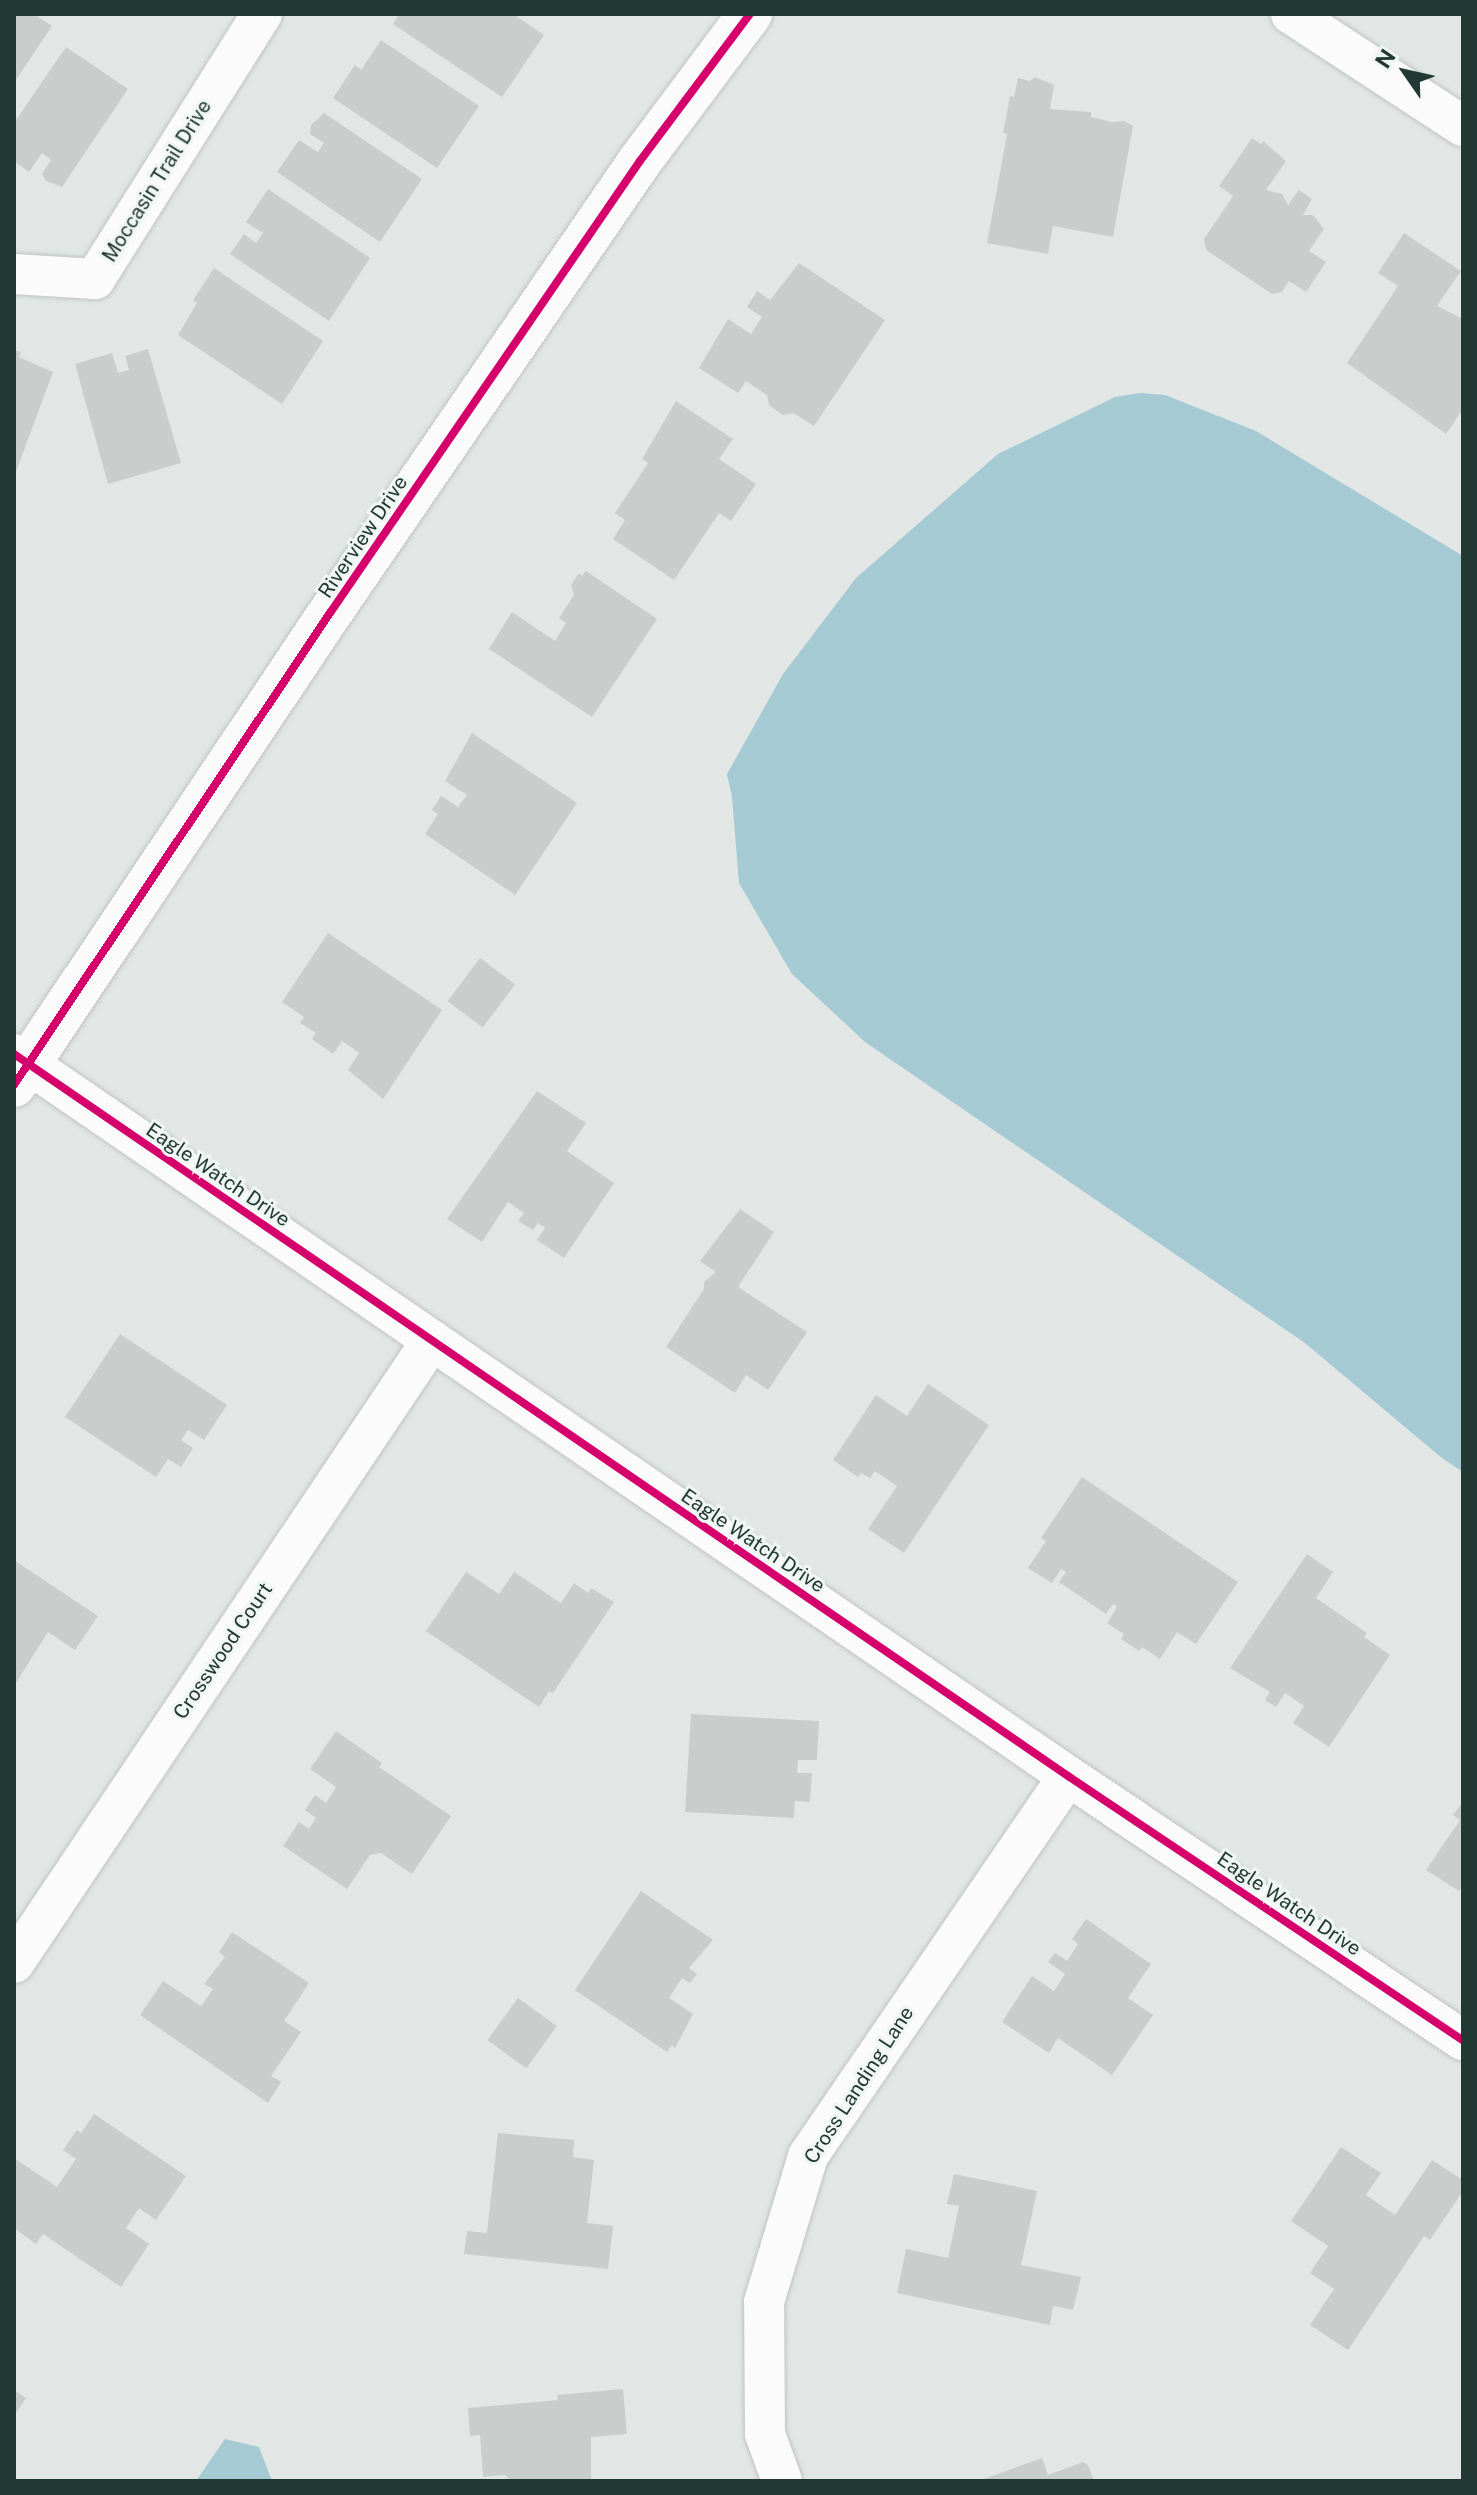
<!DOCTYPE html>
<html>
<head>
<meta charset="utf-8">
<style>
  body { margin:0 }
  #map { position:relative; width:1477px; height:2495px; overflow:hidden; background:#e2e7e5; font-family:"Public Sans",sans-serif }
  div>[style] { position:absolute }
  .water>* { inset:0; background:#a5cad3 }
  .building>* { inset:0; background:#c9cecc; transform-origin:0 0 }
  .roads { filter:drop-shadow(0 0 2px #bfc4c2) drop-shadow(0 0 2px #bfc4c2) }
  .minor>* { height:40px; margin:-20px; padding:0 20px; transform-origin:20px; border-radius:20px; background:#fbfbfb }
  .tertiary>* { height:44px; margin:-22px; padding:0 22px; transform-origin:22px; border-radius:22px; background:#fbfbfb }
  .cycleway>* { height:8px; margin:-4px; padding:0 4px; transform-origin:4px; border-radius:4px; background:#d6006c }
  span { translate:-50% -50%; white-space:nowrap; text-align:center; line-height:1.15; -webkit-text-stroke:6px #f0f6f3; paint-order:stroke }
  .street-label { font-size:20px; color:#223833 }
  .frame { position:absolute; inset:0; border:16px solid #223833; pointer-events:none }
  .north { position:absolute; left:1365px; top:32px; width:80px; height:80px; -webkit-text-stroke:6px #f0f6f3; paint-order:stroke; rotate:304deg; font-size:22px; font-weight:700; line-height:32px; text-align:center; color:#223833 }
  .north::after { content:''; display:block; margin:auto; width:28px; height:36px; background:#223833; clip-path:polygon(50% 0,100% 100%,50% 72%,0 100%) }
</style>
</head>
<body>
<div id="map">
  <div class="water">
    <div style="clip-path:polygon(1140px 393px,1165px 395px,1256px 431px,1463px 556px,1463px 1472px,1443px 1459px,1305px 1343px,865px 1042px,792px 974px,739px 883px,732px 797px,727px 774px,783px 674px,856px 578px,998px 454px,1115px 397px)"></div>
    <div style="clip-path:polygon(225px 2439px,259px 2447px,272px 2481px,196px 2481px)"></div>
  </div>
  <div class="building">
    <div style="clip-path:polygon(14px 14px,34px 14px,52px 26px,14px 83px)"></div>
    <div style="clip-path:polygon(399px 14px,513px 14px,544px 35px,502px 97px,393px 24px)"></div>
    <div style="clip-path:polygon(381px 40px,479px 106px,437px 168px,333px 98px,355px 65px,361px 70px)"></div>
    <div style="clip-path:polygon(66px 47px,128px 89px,62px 187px,46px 181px,42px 174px,51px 160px,42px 153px,29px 172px,14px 161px,14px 123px)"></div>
    <div style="clip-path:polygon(1035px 77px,1054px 85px,1050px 109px,1091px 112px,1091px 117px,1112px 122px,1124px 121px,1133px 126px,1113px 237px,1053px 226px,1048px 254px,987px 243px,1007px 134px,1003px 133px,1010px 96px,1014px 97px,1018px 78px,1030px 81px)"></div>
    <div style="clip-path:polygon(324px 113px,422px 179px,380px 242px,277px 172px,299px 140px,318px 152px,324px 143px,310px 134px,311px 125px)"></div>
    <div style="clip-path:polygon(1252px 138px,1261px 144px,1263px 141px,1286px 161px,1266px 190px,1282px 194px,1288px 205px,1299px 190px,1312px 199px,1303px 215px,1313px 215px,1324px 229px,1309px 251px,1326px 262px,1306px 292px,1289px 281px,1282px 292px,1272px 294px,1206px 250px,1204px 239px,1233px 196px,1219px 186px)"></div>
    <div style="clip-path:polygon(268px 189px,370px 258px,329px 321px,230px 254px,244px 234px,256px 243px,263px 233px,246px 222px)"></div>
    <div style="clip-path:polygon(1404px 233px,1461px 271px,1437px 306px,1463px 319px,1463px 409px,1446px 434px,1347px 363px,1398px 286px,1378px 273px)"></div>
    <div style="clip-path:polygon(799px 263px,885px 320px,814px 426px,793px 413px,783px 415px,769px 405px,767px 395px,746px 381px,738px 393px,699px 368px,728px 319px,751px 334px,762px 317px,747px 307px,757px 291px,770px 300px)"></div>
    <div style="clip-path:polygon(214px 268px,323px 341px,282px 404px,178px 335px,197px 303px,193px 300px)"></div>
    <div style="clip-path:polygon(148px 349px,181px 463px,108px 484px,75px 364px,112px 353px,118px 373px,129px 370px,125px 356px)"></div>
    <div style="clip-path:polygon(14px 350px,21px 352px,19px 357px,53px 372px,14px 477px)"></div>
    <div style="clip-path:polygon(676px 401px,733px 439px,719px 459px,756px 484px,731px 521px,719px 513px,674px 580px,613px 539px,625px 520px,615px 513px,648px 463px,642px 459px)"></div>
    <div style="clip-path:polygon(586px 571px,657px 619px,592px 717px,489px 649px,512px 612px,555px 641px,566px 623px,559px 618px,574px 595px,571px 585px,579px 573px,582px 576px)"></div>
    <div style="clip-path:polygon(472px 733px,577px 803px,515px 895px,425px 834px,438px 814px,432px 810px,441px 796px,458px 807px,467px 795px,445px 781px)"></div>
    <div style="clip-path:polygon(328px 933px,442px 1010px,383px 1099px,348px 1070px,359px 1053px,342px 1041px,333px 1054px,312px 1039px,316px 1033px,300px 1023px,304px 1017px,282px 1002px)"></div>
    <div style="left:480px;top:958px;width:44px;height:54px;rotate:37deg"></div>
    <div style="clip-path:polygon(537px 1091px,586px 1123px,567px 1151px,614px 1183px,564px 1258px,537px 1240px,545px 1228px,538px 1223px,533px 1230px,518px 1221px,524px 1213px,508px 1202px,482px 1242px,447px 1219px)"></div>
    <div style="clip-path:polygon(740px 1209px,774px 1232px,738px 1287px,807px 1332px,768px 1390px,746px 1375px,735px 1393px,666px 1347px,704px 1289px,704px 1282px,716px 1272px,700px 1261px)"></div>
    <div style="clip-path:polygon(120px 1334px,227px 1405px,204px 1440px,188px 1430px,181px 1440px,193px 1448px,181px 1467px,168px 1459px,156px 1477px,65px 1417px)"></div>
    <div style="clip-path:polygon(928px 1384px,989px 1425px,904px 1553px,868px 1529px,897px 1486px,875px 1471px,870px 1478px,861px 1473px,858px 1477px,833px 1460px,876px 1395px,907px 1416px)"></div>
    <div style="clip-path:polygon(1082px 1477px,1238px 1582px,1196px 1644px,1177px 1632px,1160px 1659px,1142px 1647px,1139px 1651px,1121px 1639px,1124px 1634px,1107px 1623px,1117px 1607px,1113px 1604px,1106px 1614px,1059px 1582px,1066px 1572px,1061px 1569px,1052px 1583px,1028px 1568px,1046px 1541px,1041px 1538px)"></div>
    <div style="clip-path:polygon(1307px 1554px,1333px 1572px,1316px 1598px,1367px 1633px,1364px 1637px,1390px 1655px,1329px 1747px,1293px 1723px,1304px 1706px,1285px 1693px,1276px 1707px,1265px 1700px,1270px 1692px,1230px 1668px)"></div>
    <div style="clip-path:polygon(14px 1560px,98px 1616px,75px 1650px,48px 1632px,14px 1686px)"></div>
    <div style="clip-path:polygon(466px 1572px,499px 1594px,514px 1572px,561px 1603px,574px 1583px,588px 1593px,591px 1588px,614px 1602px,553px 1693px,549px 1691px,539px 1707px,426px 1631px)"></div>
    <div style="clip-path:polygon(691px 1714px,819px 1721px,817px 1760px,798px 1760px,797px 1773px,812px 1773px,810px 1802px,795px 1801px,794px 1818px,685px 1812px)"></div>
    <div style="clip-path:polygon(336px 1731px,382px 1763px,379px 1767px,451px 1816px,412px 1874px,381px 1853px,370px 1855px,347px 1889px,283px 1846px,299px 1822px,309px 1829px,316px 1818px,305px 1810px,315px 1795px,326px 1803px,336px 1787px,310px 1769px)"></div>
    <div style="clip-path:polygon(1463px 1801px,1463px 1886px,1459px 1891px,1426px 1870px,1460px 1820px,1453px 1815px)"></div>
    <div style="clip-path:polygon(641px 1891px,713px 1940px,689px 1968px,697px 1974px,690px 1983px,682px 1978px,669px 1998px,693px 2014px,675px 2048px,672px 2045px,667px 2052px,575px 1990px)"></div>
    <div style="clip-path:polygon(1086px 1919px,1151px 1964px,1128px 1998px,1153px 2015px,1112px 2075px,1058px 2038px,1049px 2053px,1002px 2022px,1032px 1976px,1054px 1991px,1065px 1974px,1048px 1962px,1055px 1953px,1067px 1961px,1078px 1944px,1072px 1939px)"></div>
    <div style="clip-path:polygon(232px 1932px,309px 1983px,284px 2021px,301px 2032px,271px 2076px,281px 2082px,268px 2103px,140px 2015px,163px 1981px,201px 2006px,213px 1989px,204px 1984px,225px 1957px,219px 1952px)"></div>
    <div style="left:518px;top:1998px;width:48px;height:52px;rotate:36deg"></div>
    <div style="clip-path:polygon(94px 2114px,186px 2176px,156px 2220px,139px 2208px,126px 2228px,149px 2244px,121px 2287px,43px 2234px,36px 2244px,14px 2228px,14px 2158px,57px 2187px,76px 2159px,63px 2150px,77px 2130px,81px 2133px)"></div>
    <div style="clip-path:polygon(498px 2133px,574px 2140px,573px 2157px,594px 2160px,587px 2223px,613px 2226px,608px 2269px,464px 2254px,467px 2231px,487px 2233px)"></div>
    <div style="clip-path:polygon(1341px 2147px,1381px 2173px,1366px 2195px,1395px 2215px,1432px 2160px,1463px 2180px,1463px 2191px,1430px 2240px,1424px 2236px,1348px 2350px,1310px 2325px,1334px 2289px,1310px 2273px,1328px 2246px,1291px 2221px)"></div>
    <div style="clip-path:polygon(954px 2174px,1037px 2191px,1021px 2265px,1081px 2277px,1073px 2310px,1053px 2306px,1050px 2325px,897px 2293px,906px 2249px,948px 2258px,959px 2206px,947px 2204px)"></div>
    <div style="clip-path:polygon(623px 2389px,627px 2434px,591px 2437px,591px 2481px,511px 2481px,505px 2475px,483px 2477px,480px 2435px,470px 2436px,468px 2408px,558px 2400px,557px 2395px)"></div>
    <div style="clip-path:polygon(14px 2390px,26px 2398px,14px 2416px)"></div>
    <div style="clip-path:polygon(1042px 2458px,1048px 2475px,1083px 2462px,1088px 2465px,1094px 2481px,978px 2481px)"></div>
  </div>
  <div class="roads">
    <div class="minor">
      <div style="left:1291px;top:14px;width:205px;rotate:33.1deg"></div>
      <div style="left:14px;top:274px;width:81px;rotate:3.5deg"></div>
      <div style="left:95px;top:279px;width:313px;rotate:-57.8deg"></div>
      <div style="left:14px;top:1054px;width:1278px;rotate:34.41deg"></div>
      <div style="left:1068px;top:1776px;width:475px;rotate:33.8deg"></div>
      <div style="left:14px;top:1963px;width:750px;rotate:-56.14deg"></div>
      <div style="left:782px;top:2481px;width:50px;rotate:-109.9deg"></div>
      <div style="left:765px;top:2434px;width:132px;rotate:-90.4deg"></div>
      <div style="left:764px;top:2302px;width:152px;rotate:-73.2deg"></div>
      <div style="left:808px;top:2156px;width:460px;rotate:-55.6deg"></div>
    </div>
    <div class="tertiary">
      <div style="left:14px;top:1085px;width:568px;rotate:-56.2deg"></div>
      <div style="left:330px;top:613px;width:548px;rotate:-55.56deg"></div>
      <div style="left:640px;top:161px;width:184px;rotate:-53.2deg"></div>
    </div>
  </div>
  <div class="cycleway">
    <div style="left:14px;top:1054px;width:1278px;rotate:34.41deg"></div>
    <div style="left:1068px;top:1776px;width:475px;rotate:33.8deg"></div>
    <div style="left:14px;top:1085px;width:568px;rotate:-56.2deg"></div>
    <div style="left:330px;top:613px;width:548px;rotate:-55.56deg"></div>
    <div style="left:640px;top:161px;width:184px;rotate:-53.2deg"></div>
  </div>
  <div class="street-label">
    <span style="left:157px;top:181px;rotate:-58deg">Moccasin Trail Drive</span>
    <span style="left:363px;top:537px;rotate:-56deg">Riverview Drive</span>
    <span style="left:218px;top:1175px;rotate:34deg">Eagle Watch Drive</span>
    <span style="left:753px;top:1541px;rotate:34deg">Eagle Watch Drive</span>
    <span style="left:223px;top:1651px;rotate:-56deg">Crosswood Court</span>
    <span style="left:1289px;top:1904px;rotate:34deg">Eagle Watch Drive</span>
    <span style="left:859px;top:2085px;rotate:-57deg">Cross Landing Lane</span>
  </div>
  <div class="frame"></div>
  <div class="north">N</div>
</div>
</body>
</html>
